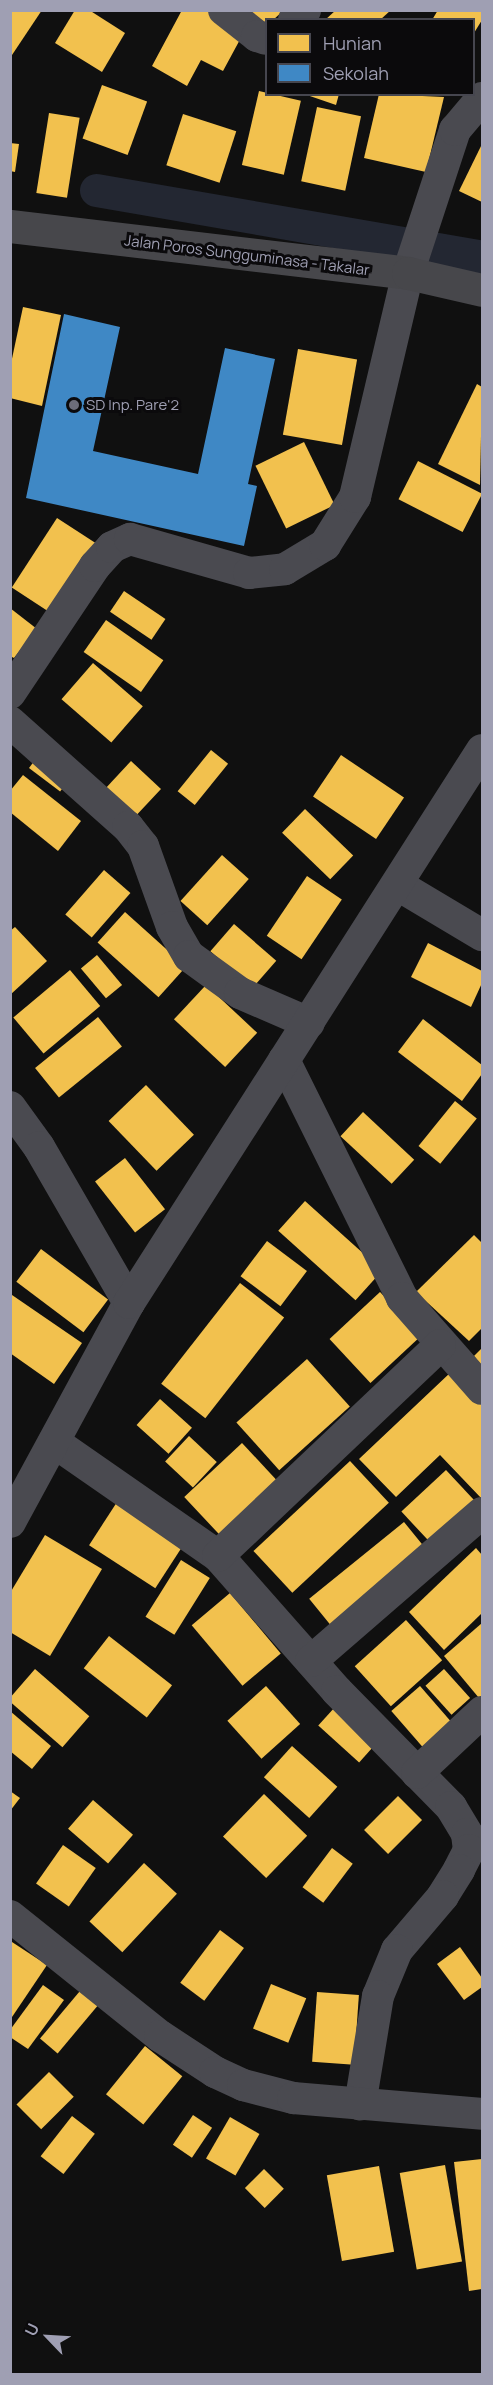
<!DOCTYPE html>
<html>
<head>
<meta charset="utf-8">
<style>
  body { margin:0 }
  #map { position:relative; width:493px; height:2385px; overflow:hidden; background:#101010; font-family:Manrope,sans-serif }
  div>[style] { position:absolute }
  .homes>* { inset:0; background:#f2c14e; transform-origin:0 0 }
  .schools>* { inset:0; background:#3f88c5 }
  .canal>* { height:33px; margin:-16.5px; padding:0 16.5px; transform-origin:16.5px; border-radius:16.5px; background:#232732 }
  .street>* { height:32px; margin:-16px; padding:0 16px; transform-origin:16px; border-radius:16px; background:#4a4a50 }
  .highway>* { height:33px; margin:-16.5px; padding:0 16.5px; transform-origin:16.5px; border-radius:16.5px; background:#47474b }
  .dots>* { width:16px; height:16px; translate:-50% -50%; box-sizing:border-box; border:3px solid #0b0a0c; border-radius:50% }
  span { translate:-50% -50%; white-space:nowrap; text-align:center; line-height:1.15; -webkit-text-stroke:6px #0b0a0c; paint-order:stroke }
  .street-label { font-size:15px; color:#9f9fb3 }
  .poi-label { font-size:15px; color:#9f9fb3 }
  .left { translate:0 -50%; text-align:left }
  .frame { position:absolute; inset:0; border:12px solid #9f9fb3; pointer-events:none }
  .legend { position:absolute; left:265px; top:18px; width:210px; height:78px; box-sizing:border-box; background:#0b0a0c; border:2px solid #46464f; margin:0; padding:8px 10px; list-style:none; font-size:18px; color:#9f9fb3 }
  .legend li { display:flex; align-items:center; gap:12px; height:30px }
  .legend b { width:30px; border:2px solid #46464f }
  .north { position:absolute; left:18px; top:2307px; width:60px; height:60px; -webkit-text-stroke:4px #0b0a0c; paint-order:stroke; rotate:295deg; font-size:16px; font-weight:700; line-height:24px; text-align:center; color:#9f9fb3 }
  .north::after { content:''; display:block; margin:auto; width:21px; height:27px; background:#9f9fb3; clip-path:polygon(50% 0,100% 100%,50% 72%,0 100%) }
</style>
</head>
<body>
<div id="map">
  <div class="homes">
    <div style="clip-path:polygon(10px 10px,42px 10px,10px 58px)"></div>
    <div style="clip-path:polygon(75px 10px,89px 10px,125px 33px,102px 72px,55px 43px)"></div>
    <div style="clip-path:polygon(182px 10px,214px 10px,243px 34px,223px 71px,201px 60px,187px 86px,152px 66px)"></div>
    <div style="clip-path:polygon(248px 10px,284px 10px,273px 20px,266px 20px,266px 25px)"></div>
    <div style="clip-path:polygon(336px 10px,391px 10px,380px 20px,325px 20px)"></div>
    <div style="clip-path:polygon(438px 10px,482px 10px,482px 20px,474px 33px,474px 20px,432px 20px)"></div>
    <div style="left:102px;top:85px;width:48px;height:57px;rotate:20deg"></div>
    <div style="left:259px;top:91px;width:43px;height:76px;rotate:13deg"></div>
    <div style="clip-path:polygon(304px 94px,339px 94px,336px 105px)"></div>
    <div style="clip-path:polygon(379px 94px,444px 97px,426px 172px,364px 158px)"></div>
    <div style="left:317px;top:107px;width:45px;height:76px;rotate:12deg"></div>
    <div style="left:49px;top:113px;width:31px;height:81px;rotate:9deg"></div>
    <div style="left:183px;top:114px;width:56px;height:54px;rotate:18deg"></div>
    <div style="clip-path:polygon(10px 143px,19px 144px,15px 172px,10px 171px)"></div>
    <div style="clip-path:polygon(482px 144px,482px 202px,459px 191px)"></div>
    <div style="clip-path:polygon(23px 307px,61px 315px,42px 406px,10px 398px,10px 368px)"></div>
    <div style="left:298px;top:349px;width:60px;height:87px;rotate:10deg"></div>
    <div style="clip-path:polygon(477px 384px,482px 387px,480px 485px,438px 464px)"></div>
    <div style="left:304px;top:442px;width:70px;height:54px;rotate:64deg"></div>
    <div style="left:418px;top:461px;width:72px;height:43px;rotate:27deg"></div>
    <div style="left:57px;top:518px;width:51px;height:83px;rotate:33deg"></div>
    <div style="left:124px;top:591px;width:50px;height:25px;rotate:34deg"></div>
    <div style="clip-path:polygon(10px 608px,37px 629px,14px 658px,10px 656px)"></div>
    <div style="left:106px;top:620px;width:70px;height:39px;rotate:35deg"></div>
    <div style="left:93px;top:663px;width:66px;height:48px;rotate:41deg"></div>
    <div style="left:211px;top:750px;width:22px;height:53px;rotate:39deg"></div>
    <div style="left:341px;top:755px;width:76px;height:50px;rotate:34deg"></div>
    <div style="left:35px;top:760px;width:39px;height:10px;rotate:37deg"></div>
    <div style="left:131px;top:761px;width:41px;height:45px;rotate:43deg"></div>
    <div style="clip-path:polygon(23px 775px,81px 821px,58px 851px,10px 812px,10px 791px)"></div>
    <div style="left:305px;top:809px;width:67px;height:33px;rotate:44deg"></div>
    <div style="left:222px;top:855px;width:36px;height:62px;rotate:42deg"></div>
    <div style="left:104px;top:870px;width:35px;height:59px;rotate:41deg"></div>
    <div style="left:307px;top:876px;width:42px;height:72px;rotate:34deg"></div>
    <div style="left:125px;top:912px;width:82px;height:41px;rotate:42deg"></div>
    <div style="left:234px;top:924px;width:56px;height:36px;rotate:41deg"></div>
    <div style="clip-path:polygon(15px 927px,47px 961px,10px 995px,10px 931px)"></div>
    <div style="clip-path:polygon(428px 943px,482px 971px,482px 983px,471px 1007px,411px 977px)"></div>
    <div style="left:97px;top:955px;width:39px;height:21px;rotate:50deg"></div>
    <div style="left:70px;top:970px;width:47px;height:74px;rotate:50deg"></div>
    <div style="left:206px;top:985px;width:70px;height:47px;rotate:43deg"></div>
    <div style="left:98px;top:1017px;width:38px;height:81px;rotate:51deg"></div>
    <div style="clip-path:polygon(423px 1019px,482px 1065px,482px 1074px,462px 1101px,398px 1052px)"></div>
    <div style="left:146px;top:1085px;width:69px;height:52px;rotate:46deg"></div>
    <div style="left:455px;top:1101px;width:28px;height:58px;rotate:39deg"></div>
    <div style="left:363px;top:1112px;width:70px;height:33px;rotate:43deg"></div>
    <div style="left:125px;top:1158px;width:65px;height:38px;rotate:52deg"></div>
    <div style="left:305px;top:1201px;width:104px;height:40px;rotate:42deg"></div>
    <div style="clip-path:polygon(474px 1235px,482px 1243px,482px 1328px,469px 1341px,416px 1292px)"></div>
    <div style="left:267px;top:1241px;width:50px;height:44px;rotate:37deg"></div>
    <div style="left:41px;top:1249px;width:84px;height:41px;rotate:37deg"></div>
    <div style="left:240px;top:1283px;width:56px;height:128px;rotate:38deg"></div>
    <div style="left:380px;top:1292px;width:60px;height:69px;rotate:47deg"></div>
    <div style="clip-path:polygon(12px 1295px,82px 1343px,54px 1384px,10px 1353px)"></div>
    <div style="clip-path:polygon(482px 1348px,482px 1366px,474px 1356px)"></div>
    <div style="left:307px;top:1359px;width:64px;height:95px;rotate:48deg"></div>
    <div style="clip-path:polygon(451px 1372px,482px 1405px,482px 1499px,440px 1455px,396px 1497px,359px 1459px)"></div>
    <div style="left:160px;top:1399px;width:43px;height:35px;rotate:42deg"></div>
    <div style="left:189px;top:1436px;width:38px;height:35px;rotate:43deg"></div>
    <div style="left:242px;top:1443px;width:59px;height:79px;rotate:47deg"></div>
    <div style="left:350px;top:1461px;width:57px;height:132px;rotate:47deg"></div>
    <div style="left:446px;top:1470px;width:53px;height:61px;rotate:47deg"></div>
    <div style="left:119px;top:1499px;width:79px;height:55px;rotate:33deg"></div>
    <div style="left:404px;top:1522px;width:40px;height:122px;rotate:51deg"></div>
    <div style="clip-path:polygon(45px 1535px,102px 1569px,50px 1656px,10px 1632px,10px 1593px)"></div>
    <div style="clip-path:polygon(476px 1548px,482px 1555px,482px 1613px,444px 1650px,409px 1612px)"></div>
    <div style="left:181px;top:1560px;width:34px;height:67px;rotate:32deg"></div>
    <div style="left:230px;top:1593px;width:79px;height:50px;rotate:50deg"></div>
    <div style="left:406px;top:1620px;width:54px;height:69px;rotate:48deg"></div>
    <div style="clip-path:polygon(482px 1623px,482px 1695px,479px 1698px,444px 1656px)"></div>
    <div style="left:109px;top:1636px;width:80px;height:41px;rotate:38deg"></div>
    <div style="left:35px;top:1669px;width:72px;height:41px;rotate:41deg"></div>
    <div style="left:444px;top:1669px;width:39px;height:25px;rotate:48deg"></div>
    <div style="left:266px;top:1686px;width:51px;height:52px;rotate:48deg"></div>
    <div style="left:420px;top:1686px;width:58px;height:38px;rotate:49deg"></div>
    <div style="left:335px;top:1707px;width:55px;height:25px;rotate:42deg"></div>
    <div style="clip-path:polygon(10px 1711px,51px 1746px,32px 1769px,10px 1751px)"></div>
    <div style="left:292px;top:1746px;width:61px;height:42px;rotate:42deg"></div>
    <div style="clip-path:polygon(10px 1791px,20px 1798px,10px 1811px)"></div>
    <div style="left:264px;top:1794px;width:60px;height:59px;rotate:44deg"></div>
    <div style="left:398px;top:1796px;width:34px;height:48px;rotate:45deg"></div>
    <div style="left:93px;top:1800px;width:53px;height:38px;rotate:41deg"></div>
    <div style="left:63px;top:1845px;width:40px;height:47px;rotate:35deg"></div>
    <div style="left:332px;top:1848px;width:26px;height:49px;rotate:37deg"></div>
    <div style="left:144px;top:1863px;width:45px;height:80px;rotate:43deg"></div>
    <div style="left:220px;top:1930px;width:30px;height:66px;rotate:37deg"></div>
    <div style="clip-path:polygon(12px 1942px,47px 1965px,10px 2020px,10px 1945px)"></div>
    <div style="clip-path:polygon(460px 1947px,482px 1978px,482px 1987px,464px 2000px,437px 1964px)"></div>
    <div style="left:271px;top:1984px;width:38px;height:48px;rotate:22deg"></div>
    <div style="clip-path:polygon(43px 1985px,64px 2000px,28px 2049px,10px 2037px,10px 2030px)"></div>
    <div style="left:85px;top:1985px;width:23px;height:70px;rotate:40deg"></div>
    <div style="left:317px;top:1992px;width:42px;height:70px;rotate:4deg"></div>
    <div style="left:145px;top:2046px;width:48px;height:62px;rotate:39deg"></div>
    <div style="left:49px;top:2072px;width:35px;height:46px;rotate:45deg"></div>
    <div style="left:193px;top:2115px;width:23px;height:36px;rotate:34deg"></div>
    <div style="left:72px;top:2116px;width:29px;height:51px;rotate:38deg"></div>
    <div style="left:230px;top:2117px;width:34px;height:48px;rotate:30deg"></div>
    <div style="clip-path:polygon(482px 2159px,482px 2289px,469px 2291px,454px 2162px)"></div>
    <div style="left:445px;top:2165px;width:98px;height:46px;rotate:80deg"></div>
    <div style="left:379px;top:2166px;width:87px;height:53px;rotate:80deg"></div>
    <div style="left:264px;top:2169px;width:28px;height:27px;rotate:45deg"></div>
  </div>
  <div class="schools">
    <div style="clip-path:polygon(64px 314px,120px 327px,93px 451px,198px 474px,225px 348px,275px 359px,248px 484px,257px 486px,244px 546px,26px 498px)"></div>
  </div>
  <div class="canal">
    <div style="left:96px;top:190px;width:392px;rotate:9.8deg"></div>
  </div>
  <div class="street">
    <div style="left:224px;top:10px;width:42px;rotate:38.2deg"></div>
    <div style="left:257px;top:36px;width:9px;rotate:18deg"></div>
    <div style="left:294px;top:20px;width:15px;rotate:-42deg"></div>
    <div style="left:10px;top:693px;width:153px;rotate:-56.2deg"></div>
    <div style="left:95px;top:566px;width:25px;rotate:-48deg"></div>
    <div style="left:112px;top:547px;width:20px;rotate:-24deg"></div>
    <div style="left:130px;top:539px;width:124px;rotate:15.9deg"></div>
    <div style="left:249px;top:573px;width:36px;rotate:-6deg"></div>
    <div style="left:285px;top:569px;width:47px;rotate:-31deg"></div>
    <div style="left:325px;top:545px;width:57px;rotate:-58deg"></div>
    <div style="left:355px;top:497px;width:230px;rotate:-76.7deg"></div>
    <div style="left:408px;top:273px;width:151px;rotate:-71.8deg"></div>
    <div style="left:455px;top:130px;width:42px;rotate:-49.8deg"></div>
    <div style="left:10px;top:722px;width:158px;rotate:41.7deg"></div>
    <div style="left:128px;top:827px;width:24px;rotate:52deg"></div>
    <div style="left:143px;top:846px;width:86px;rotate:70.3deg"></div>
    <div style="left:172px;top:927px;width:34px;rotate:60deg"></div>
    <div style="left:189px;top:956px;width:63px;rotate:36deg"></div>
    <div style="left:240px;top:993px;width:75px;rotate:23.5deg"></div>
    <div style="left:398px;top:885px;width:98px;rotate:30.8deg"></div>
    <div style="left:284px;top:1060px;width:266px;rotate:63.6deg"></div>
    <div style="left:402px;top:1298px;width:121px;rotate:48.7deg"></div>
    <div style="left:10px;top:1107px;width:49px;rotate:54.1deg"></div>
    <div style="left:39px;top:1147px;width:180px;rotate:60deg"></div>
    <div style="left:54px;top:1442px;width:200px;rotate:34.8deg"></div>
    <div style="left:218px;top:1556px;width:180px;rotate:48.6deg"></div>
    <div style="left:337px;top:1691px;width:163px;rotate:45.5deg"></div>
    <div style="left:451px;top:1807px;width:31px;rotate:59deg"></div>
    <div style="left:467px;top:1834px;width:16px;rotate:83deg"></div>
    <div style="left:469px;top:1850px;width:22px;rotate:117deg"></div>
    <div style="left:459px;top:1870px;width:31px;rotate:122deg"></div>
    <div style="left:443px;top:1896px;width:71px;rotate:130.4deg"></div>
    <div style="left:397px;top:1950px;width:50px;rotate:112.4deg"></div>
    <div style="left:378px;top:1996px;width:110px;rotate:99.4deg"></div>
    <div style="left:10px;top:1522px;width:249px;rotate:-61.5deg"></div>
    <div style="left:129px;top:1303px;width:656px;rotate:-57.45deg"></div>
    <div style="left:218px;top:1556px;width:306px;rotate:-43.5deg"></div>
    <div style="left:311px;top:1661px;width:226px;rotate:-40.9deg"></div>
    <div style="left:417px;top:1773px;width:89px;rotate:-43.2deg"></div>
    <div style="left:10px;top:1916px;width:192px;rotate:38.7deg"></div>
    <div style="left:160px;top:2036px;width:66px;rotate:33.2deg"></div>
    <div style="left:215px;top:2072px;width:31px;rotate:25deg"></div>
    <div style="left:243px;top:2085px;width:52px;rotate:14.6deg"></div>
    <div style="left:293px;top:2098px;width:190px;rotate:4.8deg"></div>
  </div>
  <div class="highway">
    <div style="left:10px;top:226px;width:401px;rotate:6.7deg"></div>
    <div style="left:408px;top:273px;width:76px;rotate:12.9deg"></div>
  </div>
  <div class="dots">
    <div style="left:74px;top:405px;background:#6d6d7a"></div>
  </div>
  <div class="street-label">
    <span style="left:247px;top:255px;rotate:7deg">Jalan Poros Sungguminasa - Takalar</span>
  </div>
  <div class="poi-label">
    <span class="left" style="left:86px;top:405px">SD Inp. Pare'2</span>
  </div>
  <div class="frame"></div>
  <ul class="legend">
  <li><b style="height:16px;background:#f2c14e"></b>Hunian</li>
  <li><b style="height:16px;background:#3f88c5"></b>Sekolah</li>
  </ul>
  <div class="north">U</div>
</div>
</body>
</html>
